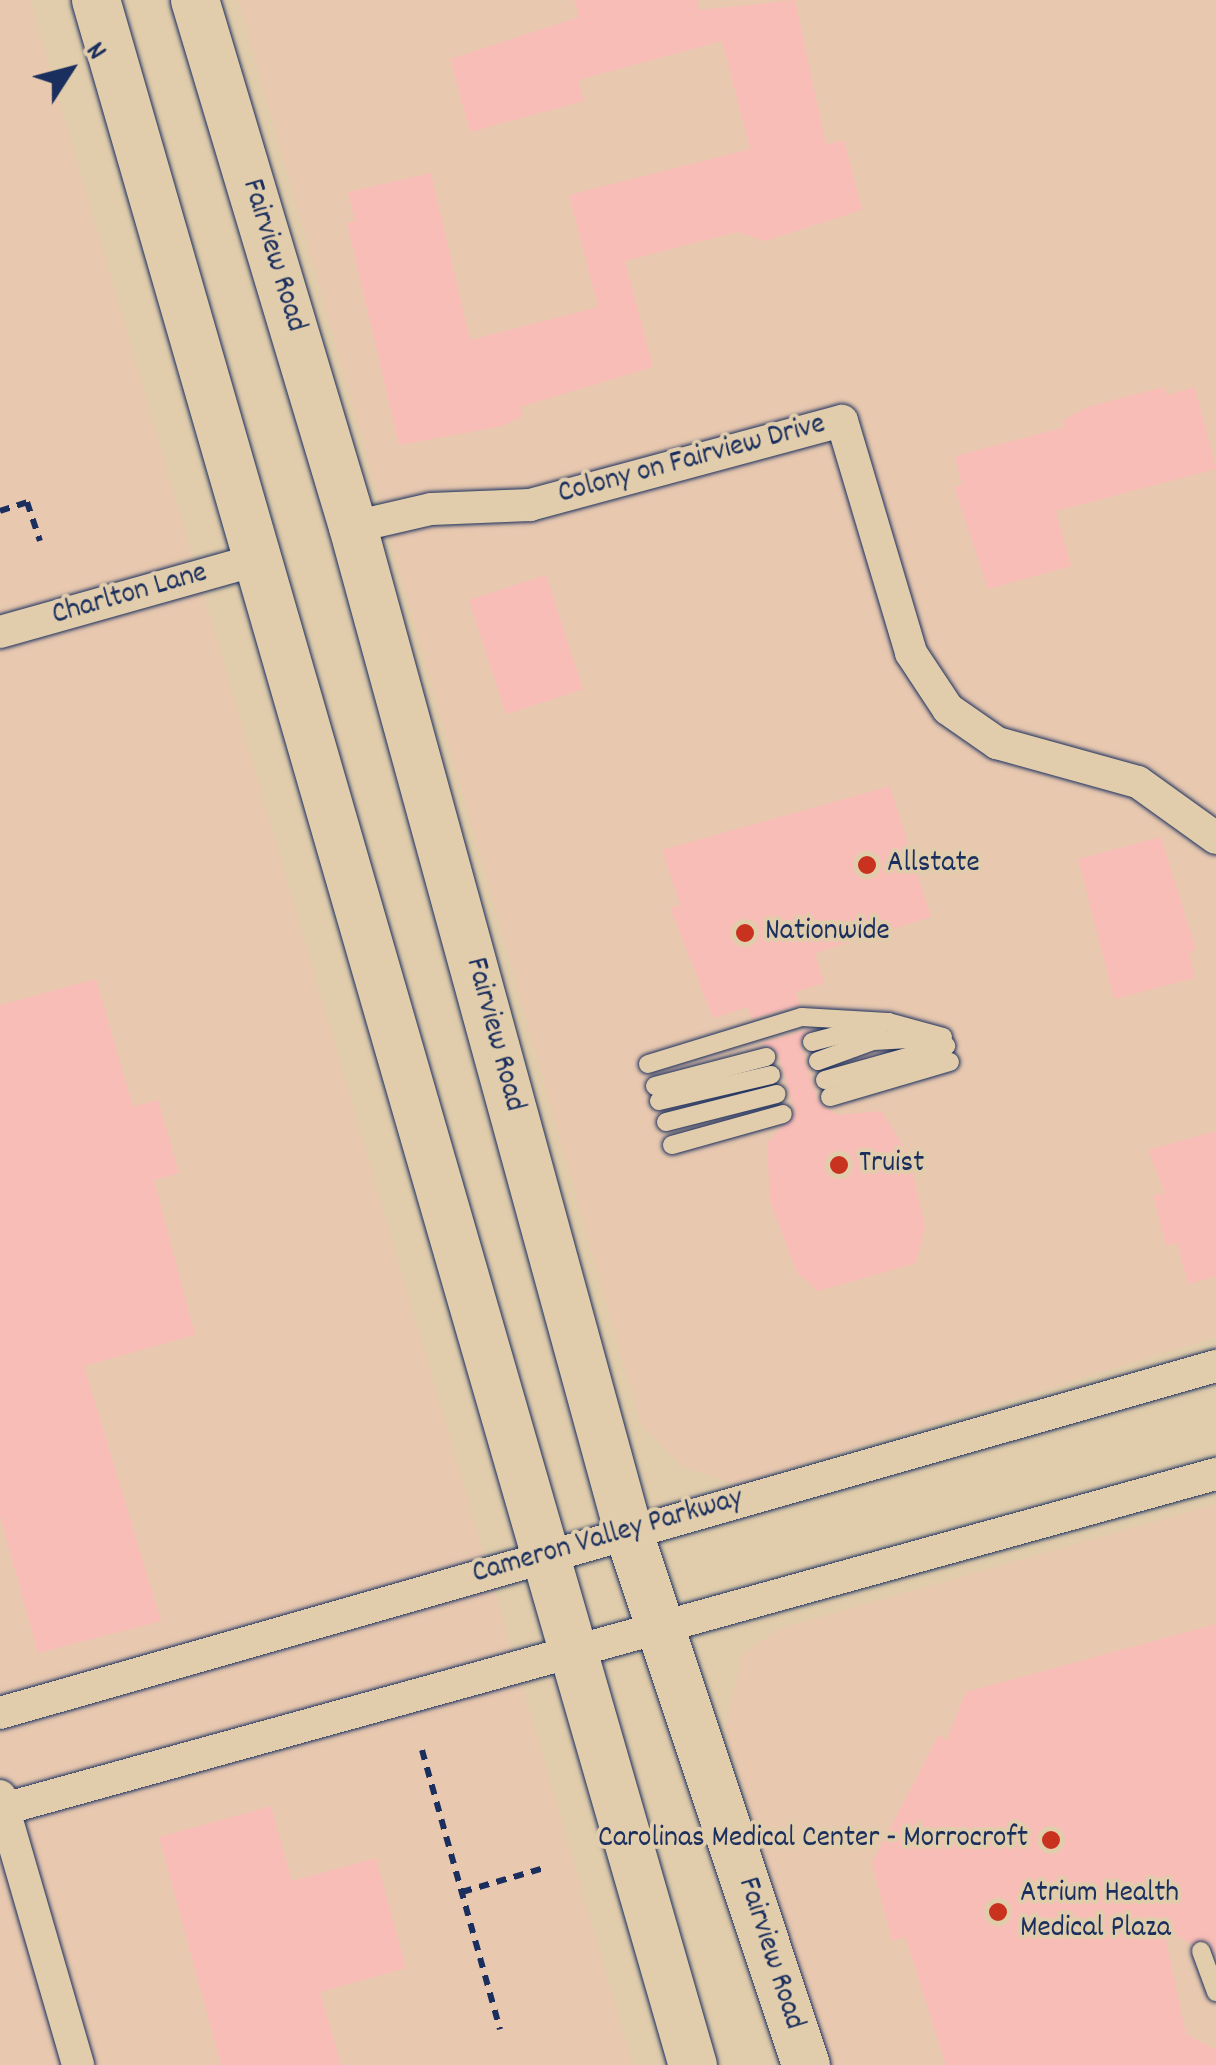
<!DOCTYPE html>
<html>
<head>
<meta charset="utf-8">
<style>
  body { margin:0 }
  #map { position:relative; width:1216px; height:2065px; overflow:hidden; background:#e1cdac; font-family:Dekko,sans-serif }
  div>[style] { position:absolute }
  .built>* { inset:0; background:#e8c8af }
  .building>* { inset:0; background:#f9bdb7; transform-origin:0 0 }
  .path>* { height:6px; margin-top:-3px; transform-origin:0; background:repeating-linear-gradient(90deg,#1b2f5e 0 10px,transparent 0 18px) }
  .roads { filter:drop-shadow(0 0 2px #1b2f5e) drop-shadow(0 0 2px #1b2f5e) }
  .service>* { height:18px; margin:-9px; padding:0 9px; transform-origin:9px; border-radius:9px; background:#e1cdac }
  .minor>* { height:32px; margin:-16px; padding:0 16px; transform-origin:16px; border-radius:16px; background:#e1cdac }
  .secondary>* { height:48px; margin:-24px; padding:0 24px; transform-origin:24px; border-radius:24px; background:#e1cdac }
  .dots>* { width:28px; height:28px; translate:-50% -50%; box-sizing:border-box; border:5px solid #e1cdac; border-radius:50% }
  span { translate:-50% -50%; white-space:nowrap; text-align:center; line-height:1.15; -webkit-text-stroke:8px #e1cdac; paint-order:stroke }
  .street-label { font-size:30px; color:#1b2f5e }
  .poi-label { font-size:30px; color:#1b2f5e }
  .left { translate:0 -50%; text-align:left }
  .right { translate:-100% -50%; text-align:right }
  .north { position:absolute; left:20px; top:20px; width:100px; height:100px; -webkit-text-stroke:8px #e1cdac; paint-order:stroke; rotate:54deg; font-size:28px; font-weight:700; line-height:40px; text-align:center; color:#1b2f5e }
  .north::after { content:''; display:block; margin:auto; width:35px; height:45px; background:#1b2f5e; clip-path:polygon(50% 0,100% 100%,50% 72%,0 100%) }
</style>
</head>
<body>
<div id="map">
  <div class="built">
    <div style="clip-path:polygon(0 0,30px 0,633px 2065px,0 2065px)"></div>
    <div style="clip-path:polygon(238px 0,1216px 0,1216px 1337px,736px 1485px,681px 1466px,640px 1423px)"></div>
    <div style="clip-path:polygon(1216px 1504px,1216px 2065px,828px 2065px,725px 1730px,742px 1655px,778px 1629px)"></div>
  </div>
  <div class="building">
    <div style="clip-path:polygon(574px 0,697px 0,699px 10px,795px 0,826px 145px,844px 140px,862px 210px,765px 241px,737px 232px,625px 261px,653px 367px,520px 407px,523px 416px,503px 426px,399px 445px,347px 223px,355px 221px,348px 192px,431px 173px,470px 340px,598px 307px,569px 195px,750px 149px,722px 41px,578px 80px,584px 101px,470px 132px,450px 59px,579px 17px)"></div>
    <div style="clip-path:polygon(1164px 387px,1167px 395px,1195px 387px,1216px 469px,1056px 511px,1071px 566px,988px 589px,954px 487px,962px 485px,955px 456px,1065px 427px,1063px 420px,1087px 407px)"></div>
    <div style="left:546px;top:575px;width:120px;height:81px;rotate:72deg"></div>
    <div style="clip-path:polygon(890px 786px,931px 917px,815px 953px,824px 983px,795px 992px,800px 1005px,752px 1019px,748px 1007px,713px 1018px,670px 908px,680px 905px,662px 850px)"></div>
    <div style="clip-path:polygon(1161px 837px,1196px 950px,1189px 952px,1195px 978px,1114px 999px,1078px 859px)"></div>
    <div style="clip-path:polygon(96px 979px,133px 1107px,158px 1100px,179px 1173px,154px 1180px,195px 1335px,84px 1366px,161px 1621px,38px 1653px,0 1516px,0 1005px)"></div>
    <div style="clip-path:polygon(808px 1030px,800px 1044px,818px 1101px,836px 1115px,882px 1111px,908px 1154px,925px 1227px,916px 1263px,818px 1291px,797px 1273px,770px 1201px,767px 1143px,795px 1112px,778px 1053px,761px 1043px)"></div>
    <div style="clip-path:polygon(1216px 1131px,1216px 1276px,1188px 1284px,1177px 1243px,1166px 1246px,1153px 1195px,1165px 1193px,1148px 1150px)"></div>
    <div style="clip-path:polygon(1216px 1624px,1216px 1956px,1208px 1941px,1191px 1944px,1163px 1927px,1186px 2034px,1216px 2050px,1216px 2065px,946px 2065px,905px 1937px,892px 1941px,872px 1863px,939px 1734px,946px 1741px,966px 1692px)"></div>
    <div style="clip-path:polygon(271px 1806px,292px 1881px,376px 1858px,406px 1968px,320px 1992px,341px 2065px,221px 2065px,159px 1837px)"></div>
  </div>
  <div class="path">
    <div style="left:0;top:511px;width:28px;rotate:-18deg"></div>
    <div style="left:27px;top:502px;width:41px;rotate:71.6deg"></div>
    <div style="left:422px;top:1750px;width:290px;rotate:74.4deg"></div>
    <div style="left:462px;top:1892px;width:85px;rotate:-16.3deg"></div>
  </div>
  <div class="roads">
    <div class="service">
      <div style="left:812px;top:1042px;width:79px;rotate:-14.7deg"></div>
      <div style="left:888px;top:1022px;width:57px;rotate:15.3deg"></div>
      <div style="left:818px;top:1061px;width:59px;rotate:-20deg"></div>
      <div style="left:873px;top:1041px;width:55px;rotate:-3.1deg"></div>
      <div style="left:648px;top:1064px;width:161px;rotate:-17deg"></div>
      <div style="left:802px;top:1017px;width:86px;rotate:3.3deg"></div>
      <div style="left:825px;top:1080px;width:126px;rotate:-15.7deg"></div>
      <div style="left:655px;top:1086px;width:115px;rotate:-14.6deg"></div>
      <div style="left:830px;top:1097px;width:125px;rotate:-16.3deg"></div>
      <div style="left:659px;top:1101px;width:115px;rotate:-13.1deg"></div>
      <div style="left:666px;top:1122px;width:114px;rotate:-14.2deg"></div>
      <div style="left:672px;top:1145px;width:115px;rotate:-15.6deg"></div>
      <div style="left:1201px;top:1951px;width:44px;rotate:69.9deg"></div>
    </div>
    <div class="minor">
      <div style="left:353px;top:527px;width:80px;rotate:-13deg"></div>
      <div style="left:431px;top:509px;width:99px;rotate:-2.3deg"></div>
      <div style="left:530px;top:505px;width:323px;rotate:-15.1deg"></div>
      <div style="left:842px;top:421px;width:242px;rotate:73.4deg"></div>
      <div style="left:911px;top:653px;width:67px;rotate:56.5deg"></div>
      <div style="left:948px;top:709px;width:60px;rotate:34.8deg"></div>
      <div style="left:997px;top:743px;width:146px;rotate:15.5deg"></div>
      <div style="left:1138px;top:782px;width:96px;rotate:35.7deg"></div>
      <div style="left:0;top:632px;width:270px;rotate:-15.7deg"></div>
      <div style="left:0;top:1713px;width:1265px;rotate:-15.93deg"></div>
      <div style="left:0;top:1796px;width:280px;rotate:73.8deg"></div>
      <div style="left:0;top:1810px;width:1262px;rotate:-15.45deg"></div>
    </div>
    <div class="secondary">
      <div style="left:96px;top:0;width:2150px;rotate:73.88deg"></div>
      <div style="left:195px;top:0;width:550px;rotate:73.31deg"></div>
      <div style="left:353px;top:527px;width:1040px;rotate:74.67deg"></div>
      <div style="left:628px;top:1530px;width:564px;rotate:71.6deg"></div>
    </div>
  </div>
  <div class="dots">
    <div style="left:867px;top:865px;background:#c8321e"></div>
    <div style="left:745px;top:933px;background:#c8321e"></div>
    <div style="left:839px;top:1165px;background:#c8321e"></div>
    <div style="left:1051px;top:1840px;background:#c8321e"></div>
    <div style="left:998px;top:1912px;background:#c8321e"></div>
  </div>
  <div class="street-label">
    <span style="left:272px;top:256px;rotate:73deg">Fairview Road</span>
    <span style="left:692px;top:461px;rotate:-15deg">Colony on Fairview Drive</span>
    <span style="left:130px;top:596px;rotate:-16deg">Charlton Lane</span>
    <span style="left:493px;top:1035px;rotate:75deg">Fairview Road</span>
    <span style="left:608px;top:1538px;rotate:-16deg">Cameron Valley Parkway</span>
    <span style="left:769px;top:1954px;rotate:72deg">Fairview Road</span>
  </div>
  <div class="poi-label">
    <span class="left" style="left:887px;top:865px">Allstate</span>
    <span class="left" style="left:765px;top:933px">Nationwide</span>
    <span class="left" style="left:859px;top:1165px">Truist</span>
    <span class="right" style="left:1028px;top:1840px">Carolinas Medical Center - Morrocroft</span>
    <span class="left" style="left:1020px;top:1912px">Atrium Health<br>Medical Plaza</span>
  </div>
  <div class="north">N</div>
</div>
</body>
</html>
